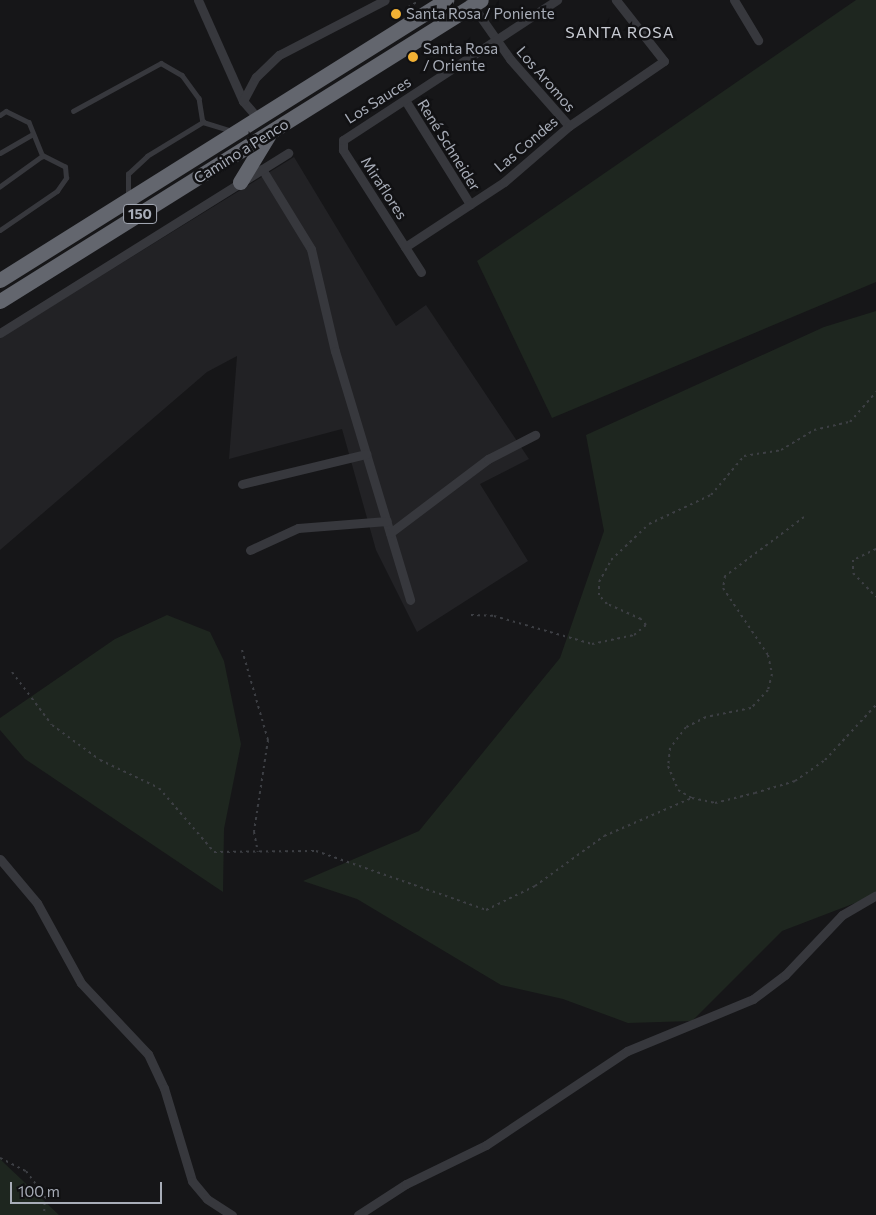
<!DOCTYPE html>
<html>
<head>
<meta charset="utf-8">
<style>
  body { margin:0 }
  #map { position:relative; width:876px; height:1215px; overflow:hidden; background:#161618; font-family:Commissioner,sans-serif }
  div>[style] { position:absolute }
  .built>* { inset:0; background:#222225 }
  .green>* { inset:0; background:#1e261f }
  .path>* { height:2px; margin-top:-1px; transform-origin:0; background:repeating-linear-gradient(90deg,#3d3f44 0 2.5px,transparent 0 6.5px) }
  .lane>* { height:4.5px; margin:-2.25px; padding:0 2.25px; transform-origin:2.25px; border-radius:2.25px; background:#37383d }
  .street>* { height:9px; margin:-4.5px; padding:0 4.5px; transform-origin:4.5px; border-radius:4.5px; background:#37383d }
  .highway>* { height:15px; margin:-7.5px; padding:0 7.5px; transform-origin:7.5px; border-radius:7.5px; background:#63666e }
  .dots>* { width:14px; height:14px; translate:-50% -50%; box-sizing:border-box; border:2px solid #111113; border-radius:50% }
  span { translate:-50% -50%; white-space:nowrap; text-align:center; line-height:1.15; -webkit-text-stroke:5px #111113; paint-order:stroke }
  .shield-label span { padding:1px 4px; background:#111113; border:1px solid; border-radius:4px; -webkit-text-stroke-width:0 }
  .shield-label { font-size:14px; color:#a8adb8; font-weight:700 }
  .poi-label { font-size:15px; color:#a8adb8 }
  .left { translate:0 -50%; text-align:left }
  .street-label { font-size:15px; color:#a8adb8 }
  .neighbourhood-label { font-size:16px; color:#c9ccd4; letter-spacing:1px }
  .scale { position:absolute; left:10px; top:1182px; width:152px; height:22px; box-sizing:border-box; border:2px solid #a8adb8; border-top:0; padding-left:6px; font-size:15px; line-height:18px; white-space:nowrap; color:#a8adb8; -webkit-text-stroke:4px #111113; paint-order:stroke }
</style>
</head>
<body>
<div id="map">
  <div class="built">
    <div style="clip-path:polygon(294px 157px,396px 326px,426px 305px,529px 459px,480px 484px,528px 561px,417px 632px,376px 550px,342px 429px,229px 459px,237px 356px,207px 372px,0 550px,0 338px)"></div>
  </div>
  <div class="green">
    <div style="clip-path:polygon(856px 0,876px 0,876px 282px,552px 418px,477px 261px)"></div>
    <div style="clip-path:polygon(876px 311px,876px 895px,782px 931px,692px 1021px,628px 1023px,563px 999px,501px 985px,357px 899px,303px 881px,419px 831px,560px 658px,604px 531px,586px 435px,824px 327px)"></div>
    <div style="clip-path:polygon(167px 615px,210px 632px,224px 661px,241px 744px,224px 829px,223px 892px,25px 759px,0 730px,0 718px,115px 639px)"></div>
    <div style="clip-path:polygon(0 1158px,2px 1161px,59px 1215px,0 1215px)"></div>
  </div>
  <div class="path">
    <div style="left:408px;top:7px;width:10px;rotate:-29deg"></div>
    <div style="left:804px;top:517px;width:99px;rotate:143.2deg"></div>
    <div style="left:725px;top:576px;width:12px;rotate:99deg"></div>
    <div style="left:723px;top:588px;width:81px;rotate:56.1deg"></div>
    <div style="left:768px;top:655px;width:19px;rotate:78deg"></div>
    <div style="left:772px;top:674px;width:16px;rotate:104deg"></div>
    <div style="left:768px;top:690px;width:25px;rotate:133deg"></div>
    <div style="left:751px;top:708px;width:46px;rotate:168.7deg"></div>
    <div style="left:706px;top:717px;width:22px;rotate:153deg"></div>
    <div style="left:686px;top:727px;width:26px;rotate:127deg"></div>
    <div style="left:670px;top:748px;width:18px;rotate:96deg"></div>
    <div style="left:668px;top:766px;width:26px;rotate:67deg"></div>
    <div style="left:678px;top:790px;width:16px;rotate:30deg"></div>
    <div style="left:692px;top:798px;width:24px;rotate:12deg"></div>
    <div style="left:715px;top:803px;width:41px;rotate:-14deg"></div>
    <div style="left:755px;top:793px;width:42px;rotate:-16.7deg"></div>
    <div style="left:795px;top:781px;width:37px;rotate:-35deg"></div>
    <div style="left:825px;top:760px;width:75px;rotate:-47.2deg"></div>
    <div style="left:876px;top:549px;width:25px;rotate:154deg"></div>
    <div style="left:853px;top:560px;width:13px;rotate:90deg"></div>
    <div style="left:853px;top:573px;width:33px;rotate:46deg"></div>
    <div style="left:471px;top:615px;width:23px;rotate:2deg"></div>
    <div style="left:494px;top:616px;width:102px;rotate:15.9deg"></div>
    <div style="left:592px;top:644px;width:43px;rotate:-12.1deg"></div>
    <div style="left:634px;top:635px;width:16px;rotate:-40deg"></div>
    <div style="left:646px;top:625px;width:8px;rotate:-130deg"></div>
    <div style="left:641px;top:619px;width:37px;rotate:-156deg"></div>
    <div style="left:607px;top:604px;width:12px;rotate:-132deg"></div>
    <div style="left:599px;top:595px;width:13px;rotate:-90deg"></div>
    <div style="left:599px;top:582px;width:25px;rotate:-61deg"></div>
    <div style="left:611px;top:560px;width:52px;rotate:-43.5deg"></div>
    <div style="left:649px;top:524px;width:68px;rotate:-25.1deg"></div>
    <div style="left:711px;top:495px;width:51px;rotate:-49.8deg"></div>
    <div style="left:744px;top:456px;width:37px;rotate:-9deg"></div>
    <div style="left:781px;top:450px;width:39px;rotate:-31deg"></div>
    <div style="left:814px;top:430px;width:37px;rotate:-13deg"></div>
    <div style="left:850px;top:422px;width:40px;rotate:-49deg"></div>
    <div style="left:242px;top:650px;width:94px;rotate:73.9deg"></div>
    <div style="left:268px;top:740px;width:93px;rotate:98.7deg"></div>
    <div style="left:254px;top:832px;width:20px;rotate:79deg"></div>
    <div style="left:12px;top:672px;width:66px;rotate:53deg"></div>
    <div style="left:52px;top:725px;width:59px;rotate:36.1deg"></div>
    <div style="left:100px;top:760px;width:65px;rotate:25.4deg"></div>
    <div style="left:159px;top:788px;width:84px;rotate:49.3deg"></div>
    <div style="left:214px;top:852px;width:102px;rotate:-0.6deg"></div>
    <div style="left:316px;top:851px;width:180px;rotate:19.1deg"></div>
    <div style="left:486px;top:910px;width:55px;rotate:-26.1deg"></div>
    <div style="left:535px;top:886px;width:85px;rotate:-35.9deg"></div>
    <div style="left:604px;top:836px;width:96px;rotate:-23.4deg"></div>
    <div style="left:0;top:1158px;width:29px;rotate:27deg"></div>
    <div style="left:26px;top:1171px;width:31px;rotate:53deg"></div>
    <div style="left:45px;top:1196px;width:19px;rotate:93deg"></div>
  </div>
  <div class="lane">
    <div style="left:73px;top:111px;width:100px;rotate:-28.6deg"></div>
    <div style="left:161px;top:63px;width:24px;rotate:30deg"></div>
    <div style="left:182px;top:75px;width:29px;rotate:54deg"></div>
    <div style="left:199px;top:98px;width:24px;rotate:81deg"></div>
    <div style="left:0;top:115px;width:7px;rotate:-34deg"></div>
    <div style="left:6px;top:111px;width:25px;rotate:26deg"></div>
    <div style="left:29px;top:122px;width:37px;rotate:68deg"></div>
    <div style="left:43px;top:156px;width:53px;rotate:144.2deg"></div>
    <div style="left:0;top:153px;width:36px;rotate:-30deg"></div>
    <div style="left:128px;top:196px;width:22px;rotate:-90deg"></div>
    <div style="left:128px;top:174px;width:26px;rotate:-43deg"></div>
    <div style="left:147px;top:156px;width:66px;rotate:-31.3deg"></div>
    <div style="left:203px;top:122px;width:28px;rotate:17deg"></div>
    <div style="left:0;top:230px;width:69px;rotate:-34.4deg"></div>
    <div style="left:57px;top:191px;width:16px;rotate:-55deg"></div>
    <div style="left:66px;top:178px;width:11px;rotate:-95deg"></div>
    <div style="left:65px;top:167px;width:25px;rotate:-153deg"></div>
  </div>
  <div class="street">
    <div style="left:198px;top:0;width:111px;rotate:66deg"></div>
    <div style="left:243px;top:101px;width:23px;rotate:49deg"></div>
    <div style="left:734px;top:0;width:47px;rotate:59deg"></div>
    <div style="left:470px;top:2px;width:70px;rotate:54.9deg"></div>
    <div style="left:510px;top:59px;width:89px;rotate:48.6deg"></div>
    <div style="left:405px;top:100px;width:123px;rotate:58deg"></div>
    <div style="left:243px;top:101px;width:27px;rotate:-62deg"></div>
    <div style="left:256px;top:77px;width:32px;rotate:-44deg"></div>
    <div style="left:279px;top:55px;width:119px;rotate:-27.4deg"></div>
    <div style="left:262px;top:169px;width:94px;rotate:58.5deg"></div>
    <div style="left:311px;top:249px;width:105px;rotate:76.8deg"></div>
    <div style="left:335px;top:351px;width:260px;rotate:73.2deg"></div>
    <div style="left:405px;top:247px;width:118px;rotate:-33.3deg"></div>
    <div style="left:504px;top:182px;width:86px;rotate:-40.7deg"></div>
    <div style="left:569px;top:126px;width:115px;rotate:-34.4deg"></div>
    <div style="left:664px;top:61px;width:78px;rotate:-128.2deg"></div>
    <div style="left:421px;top:272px;width:145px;rotate:-122.6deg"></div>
    <div style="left:343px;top:150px;width:10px;rotate:-90deg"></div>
    <div style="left:343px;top:140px;width:256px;rotate:-33.2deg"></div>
    <div style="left:0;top:333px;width:340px;rotate:-32deg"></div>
    <div style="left:242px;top:484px;width:128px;rotate:-13.6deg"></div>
    <div style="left:390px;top:533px;width:123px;rotate:-37.1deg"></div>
    <div style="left:488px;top:459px;width:53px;rotate:-27.1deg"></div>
    <div style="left:250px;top:550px;width:53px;rotate:-24.6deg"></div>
    <div style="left:298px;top:528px;width:89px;rotate:-4.5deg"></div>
    <div style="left:0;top:859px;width:57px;rotate:49.9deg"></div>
    <div style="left:37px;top:903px;width:91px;rotate:61.2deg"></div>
    <div style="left:81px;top:983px;width:98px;rotate:46.7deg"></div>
    <div style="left:148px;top:1054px;width:38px;rotate:65deg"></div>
    <div style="left:164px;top:1088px;width:97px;rotate:73.2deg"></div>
    <div style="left:192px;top:1181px;width:23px;rotate:50deg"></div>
    <div style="left:207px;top:1199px;width:30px;rotate:33deg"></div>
    <div style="left:358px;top:1215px;width:57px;rotate:-32.9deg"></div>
    <div style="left:406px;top:1184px;width:89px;rotate:-26deg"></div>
    <div style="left:486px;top:1145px;width:169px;rotate:-33.7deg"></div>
    <div style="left:627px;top:1051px;width:136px;rotate:-22.4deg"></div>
    <div style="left:753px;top:999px;width:40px;rotate:-37deg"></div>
    <div style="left:785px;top:975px;width:83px;rotate:-46.5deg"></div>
    <div style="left:842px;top:915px;width:39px;rotate:-30deg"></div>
  </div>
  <div class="highway">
    <div style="left:240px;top:182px;width:54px;rotate:-58.7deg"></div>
    <div style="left:0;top:280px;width:527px;rotate:-32.12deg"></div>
    <div style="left:0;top:301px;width:567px;rotate:-32.04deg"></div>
  </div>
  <div class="dots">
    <div style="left:396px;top:14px;background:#f2b134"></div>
    <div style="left:413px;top:57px;background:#f2b134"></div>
  </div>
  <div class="shield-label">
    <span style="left:140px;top:214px">150</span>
  </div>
  <div class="poi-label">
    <span class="left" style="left:406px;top:14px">Santa Rosa / Poniente</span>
    <span class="left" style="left:423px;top:57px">Santa Rosa<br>/ Oriente</span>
  </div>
  <div class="street-label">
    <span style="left:546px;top:79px;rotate:49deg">Los Aromos</span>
    <span style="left:378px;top:100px;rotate:-32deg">Los Sauces</span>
    <span style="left:526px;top:144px;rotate:-40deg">Las Condes</span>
    <span style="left:449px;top:145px;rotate:58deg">René Schneider</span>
    <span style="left:241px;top:151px;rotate:-32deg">Camino a Penco</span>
    <span style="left:384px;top:188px;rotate:57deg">Miraflores</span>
  </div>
  <div class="neighbourhood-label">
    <span style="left:620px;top:32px">SANTA ROSA</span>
  </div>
  <div class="scale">100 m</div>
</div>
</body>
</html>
